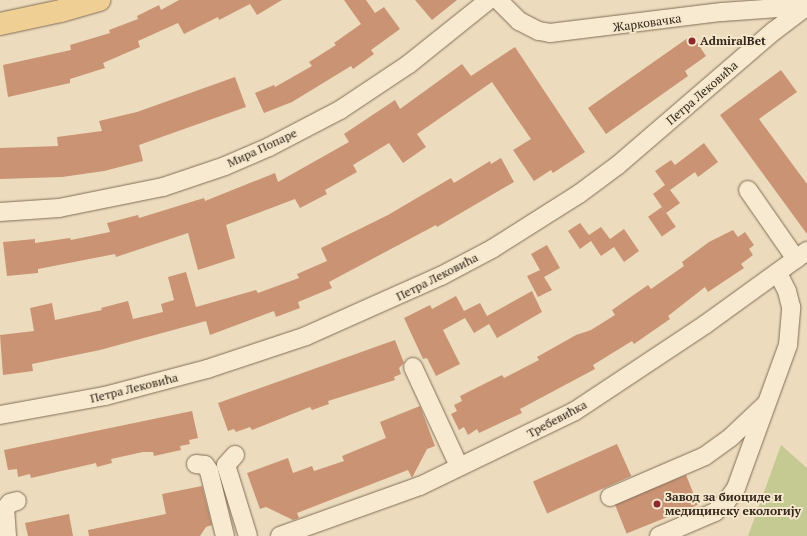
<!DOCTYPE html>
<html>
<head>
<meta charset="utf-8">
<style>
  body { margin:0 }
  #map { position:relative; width:807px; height:536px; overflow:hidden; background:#ecdcbd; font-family:"PT Serif",serif }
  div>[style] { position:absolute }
  .green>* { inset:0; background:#c5c992 }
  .building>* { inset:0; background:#c99374; transform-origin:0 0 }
  .roads { filter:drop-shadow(0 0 1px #836c57) drop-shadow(0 0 1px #836c57) }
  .minor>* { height:18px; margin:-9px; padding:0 9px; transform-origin:9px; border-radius:9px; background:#f7ead0 }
  .major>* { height:22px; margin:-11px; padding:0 11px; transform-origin:11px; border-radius:11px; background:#efcf94 }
  .dots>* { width:11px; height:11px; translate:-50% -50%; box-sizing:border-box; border:2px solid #f4e7cc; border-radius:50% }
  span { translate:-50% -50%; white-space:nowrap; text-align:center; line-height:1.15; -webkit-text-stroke:4px #f4e7cc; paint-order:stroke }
  .street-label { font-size:12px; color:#33261b }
  .poi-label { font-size:12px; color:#33261b; font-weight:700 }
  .left { translate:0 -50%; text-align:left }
</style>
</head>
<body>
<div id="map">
  <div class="green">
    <div style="clip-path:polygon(781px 445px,807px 468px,807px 536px,748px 536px)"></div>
  </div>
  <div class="building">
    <div style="clip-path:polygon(179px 0,282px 0,257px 15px,250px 4px,219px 20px,218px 17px,184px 34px,178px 23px,138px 41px,140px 47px,103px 63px,105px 68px,70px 79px,70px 83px,8px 97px,3px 65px,71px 50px,70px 45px,110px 33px,109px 30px,138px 19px,137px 16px,159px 5px,161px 10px)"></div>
    <div style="clip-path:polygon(344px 0,366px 0,375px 13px,384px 7px,400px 29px,371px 50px,374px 54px,353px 69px,351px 66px,292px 102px,264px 113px,255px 93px,274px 85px,275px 87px,312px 66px,309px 62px,336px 45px,334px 43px,361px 24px)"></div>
    <div style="clip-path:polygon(415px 0,457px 0,432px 20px)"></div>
    <div style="clip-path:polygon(692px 35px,706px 56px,685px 71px,688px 76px,606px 134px,588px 108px)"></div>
    <div style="clip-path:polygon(515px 47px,585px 152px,553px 173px,551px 170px,534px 181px,513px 150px,531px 139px,492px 82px,417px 134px,426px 147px,403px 163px,389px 143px,353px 165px,357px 172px,325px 190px,327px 194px,300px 208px,295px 199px,226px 225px,235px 258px,198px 270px,188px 233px,116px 257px,115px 254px,38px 269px,38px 273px,7px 276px,3px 242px,35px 239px,35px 243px,70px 238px,71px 240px,110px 232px,107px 223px,138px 215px,139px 218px,204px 198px,205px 201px,275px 173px,278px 182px,349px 142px,344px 134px,395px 100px,400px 109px,462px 64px,471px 76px)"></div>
    <div style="clip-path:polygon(781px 70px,797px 92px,759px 119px,807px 184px,807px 234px,720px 115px)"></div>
    <div style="clip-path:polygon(235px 77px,246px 107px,139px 145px,143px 161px,104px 171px,62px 177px,0 179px,0 148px,58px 146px,57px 137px,102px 131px,99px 121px,137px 112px)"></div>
    <div style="clip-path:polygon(704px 143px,718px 162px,698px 177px,695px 172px,670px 190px,680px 203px,666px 213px,653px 194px,665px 185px,655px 171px,671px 160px,675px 165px)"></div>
    <div style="clip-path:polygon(501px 158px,514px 182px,437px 227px,436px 225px,329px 282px,332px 288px,298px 302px,300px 308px,276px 317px,274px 311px,210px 335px,206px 321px,100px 350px,32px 364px,33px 371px,3px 375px,0 335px,34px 331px,30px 308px,52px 303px,55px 320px,102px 310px,101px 308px,128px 301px,133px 319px,163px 312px,161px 304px,174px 300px,168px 277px,186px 272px,196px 307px,256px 290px,258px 293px,299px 278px,297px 274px,327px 261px,321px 248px,388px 215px,451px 178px,454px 183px,490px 161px,491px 164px)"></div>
    <div style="left:662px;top:207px;width:24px;height:17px;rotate:55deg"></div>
    <div style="clip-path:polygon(580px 223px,589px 235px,601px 227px,610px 239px,624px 229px,639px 251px,624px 262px,614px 247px,601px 256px,591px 241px,580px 249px,568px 231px)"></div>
    <div style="clip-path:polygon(733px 230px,738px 237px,745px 232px,754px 245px,749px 249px,753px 255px,741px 264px,744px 268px,708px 292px,705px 287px,668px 316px,670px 319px,634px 344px,632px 341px,593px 365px,595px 369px,520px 409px,522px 413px,479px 433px,477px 429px,468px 435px,464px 427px,459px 430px,451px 414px,457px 411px,454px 405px,462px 401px,460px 396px,502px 375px,504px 378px,539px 360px,537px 357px,576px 335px,591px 330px,615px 315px,612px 310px,648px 285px,651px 289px,684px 266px,682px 262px,709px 242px)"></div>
    <div style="clip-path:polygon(547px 245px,560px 268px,544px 277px,552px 290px,538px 297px,527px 276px,540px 270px,531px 254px)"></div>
    <div style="clip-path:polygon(532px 291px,542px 312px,497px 338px,489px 324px,474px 333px,465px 318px,443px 330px,460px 364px,436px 376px,427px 358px,423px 359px,404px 318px,430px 305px,432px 309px,456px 296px,464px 311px,480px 303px,487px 316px)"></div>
    <div style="clip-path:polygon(395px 340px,404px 363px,399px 368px,401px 374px,394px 377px,395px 380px,328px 401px,329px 404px,312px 410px,310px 407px,252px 430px,250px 427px,236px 432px,234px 429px,228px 431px,218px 403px)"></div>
    <div style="clip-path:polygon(420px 406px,435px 446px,427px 449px,412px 478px,408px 470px,297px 513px,299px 518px,293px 520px,266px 507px,260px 509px,247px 473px,288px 458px,293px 473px,312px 466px,314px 471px,344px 461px,342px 456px,386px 438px,380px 422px)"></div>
    <div style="clip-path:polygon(192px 411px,198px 438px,189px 440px,190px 444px,180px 446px,181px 450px,154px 456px,153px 452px,143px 452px,111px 459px,112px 463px,97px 467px,96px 463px,31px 478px,30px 474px,18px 477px,17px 469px,8px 470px,4px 450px)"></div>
    <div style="left:617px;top:444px;width:35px;height:92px;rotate:66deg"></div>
    <div style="left:686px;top:475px;width:32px;height:77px;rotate:68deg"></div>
    <div style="clip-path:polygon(202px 486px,212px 525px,206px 527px,200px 536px,89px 536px,88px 530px,166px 514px,162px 494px)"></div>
    <div style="clip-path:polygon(69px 514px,73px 536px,28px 536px,25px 523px)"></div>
  </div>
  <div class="roads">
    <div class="minor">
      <div style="left:498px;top:0;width:30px;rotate:45deg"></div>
      <div style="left:519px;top:21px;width:22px;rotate:27deg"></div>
      <div style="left:539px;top:31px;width:11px;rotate:10deg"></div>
      <div style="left:550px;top:33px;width:173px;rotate:-7deg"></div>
      <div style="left:722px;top:12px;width:85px;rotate:-4deg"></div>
      <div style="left:748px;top:190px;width:84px;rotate:55.2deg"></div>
      <div style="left:0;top:212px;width:59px;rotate:-3.9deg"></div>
      <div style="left:59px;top:208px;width:106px;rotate:-11.4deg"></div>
      <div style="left:163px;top:187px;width:65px;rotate:-18.7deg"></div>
      <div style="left:225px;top:166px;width:48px;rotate:-23.4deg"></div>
      <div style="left:269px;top:147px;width:80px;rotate:-27.5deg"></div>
      <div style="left:340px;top:110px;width:83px;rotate:-33.7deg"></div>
      <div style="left:409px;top:64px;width:102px;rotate:-38.7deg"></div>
      <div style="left:413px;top:367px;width:109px;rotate:65.1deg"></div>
      <div style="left:0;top:415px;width:107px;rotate:-10.3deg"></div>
      <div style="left:105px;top:396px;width:106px;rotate:-14.8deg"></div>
      <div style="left:207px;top:369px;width:104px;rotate:-18.4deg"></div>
      <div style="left:306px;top:336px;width:148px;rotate:-24deg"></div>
      <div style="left:441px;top:276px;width:58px;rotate:-27.9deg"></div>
      <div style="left:492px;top:249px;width:103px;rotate:-32.3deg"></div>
      <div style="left:579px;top:194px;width:49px;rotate:-36.6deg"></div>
      <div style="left:618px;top:165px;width:206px;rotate:-40.7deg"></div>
      <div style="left:774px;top:31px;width:41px;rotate:-37.1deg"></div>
      <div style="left:235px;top:455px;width:13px;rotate:132deg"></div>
      <div style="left:226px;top:465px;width:74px;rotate:72.8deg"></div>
      <div style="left:196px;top:464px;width:9px;rotate:6deg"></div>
      <div style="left:205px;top:465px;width:7px;rotate:56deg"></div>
      <div style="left:209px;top:471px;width:67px;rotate:76.2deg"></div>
      <div style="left:610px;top:497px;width:103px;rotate:-23.3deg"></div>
      <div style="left:705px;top:456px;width:32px;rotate:-36deg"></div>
      <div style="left:731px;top:437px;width:48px;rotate:-43.3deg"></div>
      <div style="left:7px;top:536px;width:27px;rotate:-94deg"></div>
      <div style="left:5px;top:509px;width:8px;rotate:-50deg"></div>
      <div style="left:10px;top:503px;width:7px;rotate:-16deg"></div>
      <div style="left:280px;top:536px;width:149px;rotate:-19.7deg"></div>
      <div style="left:420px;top:486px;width:172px;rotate:-25.8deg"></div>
      <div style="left:575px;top:411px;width:157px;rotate:-33.6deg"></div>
      <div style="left:706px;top:324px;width:125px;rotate:-35.9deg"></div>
      <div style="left:659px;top:536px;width:61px;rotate:-23.2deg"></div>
      <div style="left:715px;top:512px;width:15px;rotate:-42deg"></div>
      <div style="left:726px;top:502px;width:17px;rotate:-54deg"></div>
      <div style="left:736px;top:488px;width:152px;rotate:-70deg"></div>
      <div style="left:788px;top:345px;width:38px;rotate:-85deg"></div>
      <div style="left:791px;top:307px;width:16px;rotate:-104deg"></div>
      <div style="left:787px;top:291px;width:20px;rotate:-117deg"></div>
    </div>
    <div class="major">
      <div style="left:0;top:24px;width:62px;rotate:-12deg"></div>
      <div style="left:61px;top:11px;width:40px;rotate:-16deg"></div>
    </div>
  </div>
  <div class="dots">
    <div style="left:692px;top:41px;background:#90292e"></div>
    <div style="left:657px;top:504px;background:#90292e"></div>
  </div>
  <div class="street-label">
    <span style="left:647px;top:23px;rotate:-8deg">Жарковачка</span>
    <span style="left:702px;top:93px;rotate:-41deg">Петра Лековића</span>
    <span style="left:262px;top:148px;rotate:-25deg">Мира Попаре</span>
    <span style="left:437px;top:277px;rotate:-27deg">Петра Лековића</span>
    <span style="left:134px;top:388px;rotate:-14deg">Петра Лековића</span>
    <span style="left:557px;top:419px;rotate:-28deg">Требевићка</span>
  </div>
  <div class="poi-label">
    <span class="left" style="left:700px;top:41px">AdmiralBet</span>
    <span class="left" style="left:665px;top:504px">Завод за биоциде и<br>медицинску екологију</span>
  </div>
</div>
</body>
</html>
